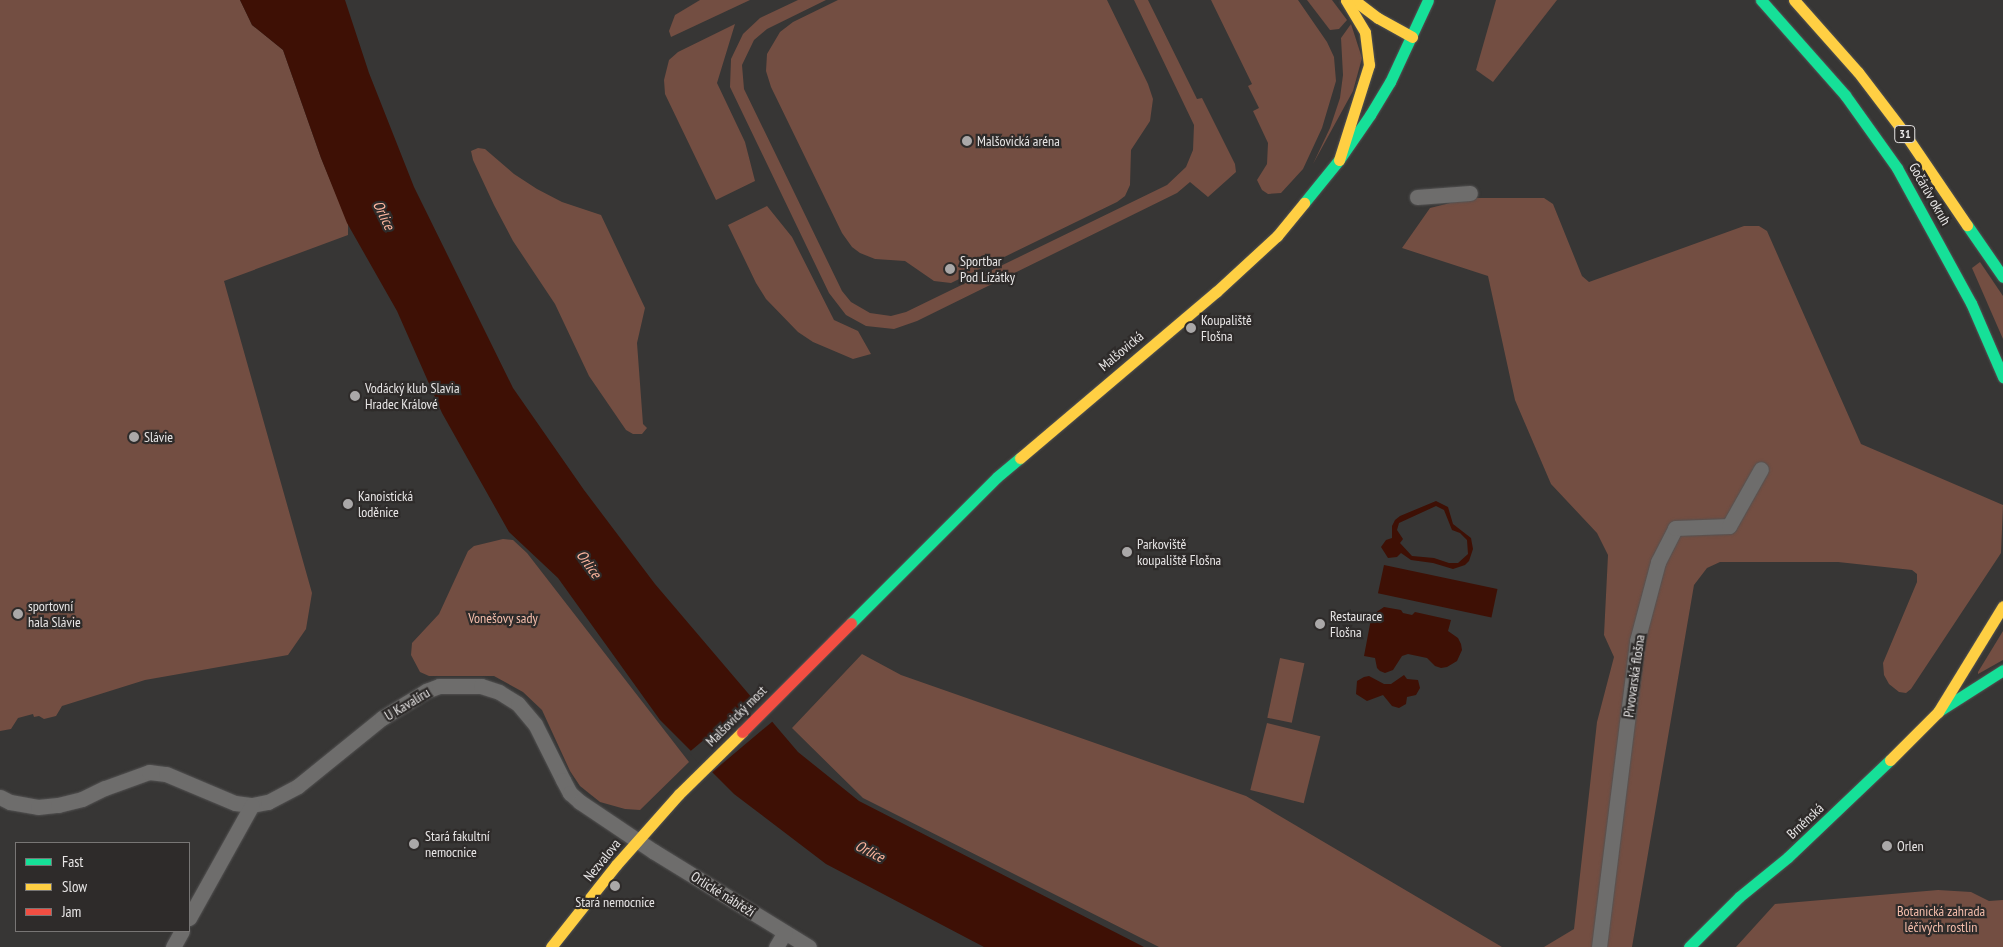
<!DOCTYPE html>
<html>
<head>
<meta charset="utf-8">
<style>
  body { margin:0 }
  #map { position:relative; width:2003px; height:947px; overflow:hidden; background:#373635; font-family:"PT Sans Narrow",sans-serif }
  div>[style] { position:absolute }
  .green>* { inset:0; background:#734e42; transform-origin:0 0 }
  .water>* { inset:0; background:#3e1005; transform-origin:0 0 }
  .pier>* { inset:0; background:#373635; transform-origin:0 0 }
  .roads { filter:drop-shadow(0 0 1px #535252) drop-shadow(0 0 1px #535252) }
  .street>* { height:15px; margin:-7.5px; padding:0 7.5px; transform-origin:7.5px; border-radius:7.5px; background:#6e6d6c }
  .fast>* { height:11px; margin:-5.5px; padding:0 5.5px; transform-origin:5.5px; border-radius:5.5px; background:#16e098 }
  .slow>* { height:11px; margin:-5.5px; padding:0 5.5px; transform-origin:5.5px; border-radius:5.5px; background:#ffcf43 }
  .jam>* { height:11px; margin:-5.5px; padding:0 5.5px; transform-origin:5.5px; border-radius:5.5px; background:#f24e42 }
  .dots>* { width:14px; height:14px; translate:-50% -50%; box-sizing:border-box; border:2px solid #2e2b2a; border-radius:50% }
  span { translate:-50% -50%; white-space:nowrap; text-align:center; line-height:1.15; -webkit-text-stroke:4.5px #2e2b2a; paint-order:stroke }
  .shield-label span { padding:1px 4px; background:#2e2b2a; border:1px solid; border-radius:4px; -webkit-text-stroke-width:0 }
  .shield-label { font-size:12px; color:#e8e6e6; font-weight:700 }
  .poi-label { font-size:14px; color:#e8e6e6 }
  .left { translate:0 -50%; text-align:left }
  .street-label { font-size:14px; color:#e8e6e6 }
  .park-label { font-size:14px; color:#f4bdab }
  .water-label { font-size:15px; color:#feb69f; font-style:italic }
  .legend { position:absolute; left:15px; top:842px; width:175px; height:90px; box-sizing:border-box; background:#2e2b2a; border:1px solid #787675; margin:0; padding:6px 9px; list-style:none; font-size:15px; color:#e8e6e6 }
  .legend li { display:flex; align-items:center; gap:10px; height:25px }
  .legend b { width:25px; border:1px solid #787675 }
</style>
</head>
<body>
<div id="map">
  <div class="green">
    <div style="clip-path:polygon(0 0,240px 0,252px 25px,283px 50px,321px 158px,348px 223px,348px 235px,224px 281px,312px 593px,306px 629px,288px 655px,145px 680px,62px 706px,56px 716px,44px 719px,39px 716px,34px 717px,33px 714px,18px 718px,11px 729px,0 731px)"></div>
    <div style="clip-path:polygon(700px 0,750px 0,671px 37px,669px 31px,675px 15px)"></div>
    <div style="clip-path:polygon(798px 0,826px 0,767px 29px,754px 40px,742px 65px,744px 89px,842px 291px,851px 302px,870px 313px,891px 316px,906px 312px,1167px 185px,1186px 167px,1193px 150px,1194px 125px,1134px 0,1148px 0,1197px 99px,1202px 98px,1235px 164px,1236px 172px,1208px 197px,1190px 182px,1177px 193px,917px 321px,894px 329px,866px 326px,846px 315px,829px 293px,730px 87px,731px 59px,743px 34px,760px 18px)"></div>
    <div style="clip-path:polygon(838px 0,1107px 0,1148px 84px,1153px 99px,1150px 121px,1131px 150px,1130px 185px,1125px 196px,1117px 202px,951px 283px,934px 281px,905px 261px,875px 259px,860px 253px,852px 247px,842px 233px,771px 87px,766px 71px,767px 54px,780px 32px,793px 22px)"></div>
    <div style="clip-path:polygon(1211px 0,1298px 0,1327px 42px,1334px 57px,1336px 81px,1322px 128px,1303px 169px,1281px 193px,1268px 194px,1262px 190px,1257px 180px,1267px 164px,1268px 143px,1253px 111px,1259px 108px,1248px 86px,1252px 84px)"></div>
    <div style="clip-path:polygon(1307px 0,1332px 0,1347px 20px,1339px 29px,1330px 30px)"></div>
    <div style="clip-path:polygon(1496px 0,1557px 0,1493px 82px,1476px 70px)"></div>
    <div style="clip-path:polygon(735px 24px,717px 83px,745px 142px,755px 181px,716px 200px,665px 94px,664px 80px,669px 60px,678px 52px)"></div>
    <div style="clip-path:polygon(1351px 24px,1362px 58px,1353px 91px,1313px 164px,1330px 128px,1340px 98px,1343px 75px,1341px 38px)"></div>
    <div style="clip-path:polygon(478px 148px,485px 149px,514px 174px,537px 189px,562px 202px,601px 215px,645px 308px,637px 343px,643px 424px,647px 428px,642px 434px,633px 434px,626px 430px,589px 376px,555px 304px,513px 241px,494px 205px,473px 160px,471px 151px)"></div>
    <div style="clip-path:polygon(1470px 198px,1544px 198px,1553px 204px,1582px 276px,1589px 282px,1744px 226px,1759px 226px,1767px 231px,1861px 444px,2003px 505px,2001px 553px,1911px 689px,1906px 693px,1899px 692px,1889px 684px,1884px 675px,1883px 663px,1917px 582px,1917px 574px,1912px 570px,1838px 562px,1720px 562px,1707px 568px,1694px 585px,1632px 947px,1544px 947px,1574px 929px,1597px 722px,1614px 657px,1604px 635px,1608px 555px,1597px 533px,1551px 484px,1515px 400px,1488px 276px,1402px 248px,1430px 208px)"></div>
    <div style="clip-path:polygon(767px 206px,792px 237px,834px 320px,858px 331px,871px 354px,853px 359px,813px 342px,798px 332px,766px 299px,756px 283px,728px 225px)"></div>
    <div style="clip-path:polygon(1980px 262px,2003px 296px,2003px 339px,1972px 268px)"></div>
    <div style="clip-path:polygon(503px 539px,513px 540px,527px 553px,689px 762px,640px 810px,625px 809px,600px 802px,580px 786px,570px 771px,542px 710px,523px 692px,494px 676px,429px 676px,420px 672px,411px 655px,412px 643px,439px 614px,468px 551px,474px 546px)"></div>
    <div style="clip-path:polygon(2003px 631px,2003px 660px,1978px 674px,1978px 672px)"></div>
    <div style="clip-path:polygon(862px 654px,901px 675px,1246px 796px,1502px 947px,1159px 947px,863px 798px,792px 728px)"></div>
    <div style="left:1280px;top:658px;width:25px;height:61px;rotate:12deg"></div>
    <div style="left:1267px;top:723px;width:55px;height:69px;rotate:14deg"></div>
    <div style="clip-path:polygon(1938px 890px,1971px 892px,1989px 901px,2003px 900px,2003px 947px,1736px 947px,1775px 904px)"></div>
  </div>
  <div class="water">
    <div style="clip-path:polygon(240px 0,345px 0,369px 73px,414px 187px,513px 388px,584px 490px,655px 584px,798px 752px,859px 801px,1144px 947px,984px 947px,826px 864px,734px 794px,660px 720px,558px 578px,509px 532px,442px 413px,397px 311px,347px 223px,321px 158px,283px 50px,252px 25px)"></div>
    <div style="clip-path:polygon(evenodd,1436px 501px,1448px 507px,1453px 524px,1471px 538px,1473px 549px,1469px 561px,1465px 565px,1453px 569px,1433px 563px,1411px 560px,1401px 553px,1397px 557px,1388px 558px,1381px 547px,1386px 540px,1392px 538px,1392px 526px,1395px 520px,1400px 516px,1436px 501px,1436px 506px,1444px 510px,1452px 530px,1460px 533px,1467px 540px,1468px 554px,1458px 563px,1449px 563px,1434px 558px,1412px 556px,1400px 543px,1403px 539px,1397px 530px,1399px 523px,1436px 506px)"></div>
    <div style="left:1384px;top:565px;width:116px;height:29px;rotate:12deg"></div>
    <div style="clip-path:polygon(1384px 607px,1401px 610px,1403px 613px,1412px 615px,1415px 612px,1451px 620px,1448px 631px,1458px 638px,1461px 644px,1462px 650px,1457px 661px,1447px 667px,1441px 668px,1435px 666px,1427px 658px,1408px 654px,1402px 656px,1393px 670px,1385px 673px,1380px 671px,1377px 668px,1375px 658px,1364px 656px,1371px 619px,1375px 613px)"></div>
    <div style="clip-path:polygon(1404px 675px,1407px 679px,1418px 680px,1420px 688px,1416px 695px,1407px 697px,1406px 704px,1399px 708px,1392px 706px,1383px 695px,1367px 701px,1356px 694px,1357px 681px,1364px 677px,1369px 676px,1384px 684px,1391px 684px)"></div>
  </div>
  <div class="pier">
    <div style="left:755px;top:697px;width:30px;height:86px;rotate:50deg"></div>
  </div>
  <div class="roads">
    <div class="street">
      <div style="left:1417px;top:197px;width:53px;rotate:-4.3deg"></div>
      <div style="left:0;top:797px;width:11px;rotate:27deg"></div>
      <div style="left:10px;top:802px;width:28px;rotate:10deg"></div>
      <div style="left:38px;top:807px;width:20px;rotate:-6deg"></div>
      <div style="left:58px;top:805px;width:25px;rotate:-14deg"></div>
      <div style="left:82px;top:799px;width:25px;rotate:-26deg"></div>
      <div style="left:105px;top:788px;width:47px;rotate:-20deg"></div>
      <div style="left:149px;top:772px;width:17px;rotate:7deg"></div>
      <div style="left:166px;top:774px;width:75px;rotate:22.8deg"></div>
      <div style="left:235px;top:803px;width:17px;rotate:7deg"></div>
      <div style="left:252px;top:805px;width:16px;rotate:-11deg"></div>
      <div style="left:268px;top:802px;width:34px;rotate:-28deg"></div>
      <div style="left:298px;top:786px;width:108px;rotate:-39deg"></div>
      <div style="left:382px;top:718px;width:52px;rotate:-31.5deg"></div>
      <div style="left:426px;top:691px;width:14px;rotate:-21deg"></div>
      <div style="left:439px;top:686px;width:42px"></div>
      <div style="left:481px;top:686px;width:19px;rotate:18deg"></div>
      <div style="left:499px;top:692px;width:22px;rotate:32deg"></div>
      <div style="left:518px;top:704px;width:26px;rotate:50deg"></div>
      <div style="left:535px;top:724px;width:63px;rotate:63.4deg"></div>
      <div style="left:563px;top:780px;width:15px;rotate:62deg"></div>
      <div style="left:570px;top:793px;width:13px;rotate:42deg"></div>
      <div style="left:580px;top:802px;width:88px;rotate:33.9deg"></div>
      <div style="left:653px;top:851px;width:183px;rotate:31.6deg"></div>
      <div style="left:189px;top:918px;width:129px;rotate:-60.9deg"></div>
      <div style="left:173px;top:947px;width:18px;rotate:-61deg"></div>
      <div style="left:776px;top:947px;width:17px;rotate:-59deg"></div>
      <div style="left:1599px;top:947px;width:308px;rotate:-82.9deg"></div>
      <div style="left:1637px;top:641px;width:82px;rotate:-75.1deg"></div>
      <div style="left:1658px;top:562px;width:38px;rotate:-63deg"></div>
      <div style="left:1675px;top:528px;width:54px;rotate:-2.1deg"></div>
      <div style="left:1729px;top:526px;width:65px;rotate:-60.7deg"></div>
    </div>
    <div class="fast">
      <div style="left:1761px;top:0;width:127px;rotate:48.5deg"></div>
      <div style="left:1845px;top:95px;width:90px;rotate:54.5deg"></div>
      <div style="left:1897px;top:168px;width:154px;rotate:61.3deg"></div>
      <div style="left:1971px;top:303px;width:81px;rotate:66.6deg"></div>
      <div style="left:1304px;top:203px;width:55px;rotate:-50.9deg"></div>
      <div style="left:1339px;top:160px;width:55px;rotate:-55.4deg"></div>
      <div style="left:1370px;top:115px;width:39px;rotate:-59deg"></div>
      <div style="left:1390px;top:82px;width:90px;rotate:-65.1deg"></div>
      <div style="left:1967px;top:225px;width:63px;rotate:55.3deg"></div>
      <div style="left:851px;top:623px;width:206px;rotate:-45deg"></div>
      <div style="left:997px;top:477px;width:30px;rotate:-40deg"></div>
      <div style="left:1939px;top:711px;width:76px;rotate:-32.6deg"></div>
      <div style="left:1689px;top:947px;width:71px;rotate:-45deg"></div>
      <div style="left:1739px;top:897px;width:63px;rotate:-39.2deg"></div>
      <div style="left:1788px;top:857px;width:141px;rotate:-43.6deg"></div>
    </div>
    <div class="slow">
      <div style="left:1354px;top:0;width:30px;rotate:37deg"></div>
      <div style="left:1378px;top:18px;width:39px;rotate:29deg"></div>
      <div style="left:1794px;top:0;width:96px;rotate:48.4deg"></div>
      <div style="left:1858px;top:72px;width:74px;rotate:52.7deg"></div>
      <div style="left:1903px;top:131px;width:114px;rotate:55.8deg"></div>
      <div style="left:1339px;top:160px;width:100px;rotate:-72.5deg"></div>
      <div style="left:1369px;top:65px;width:33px;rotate:-97deg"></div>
      <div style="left:1365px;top:32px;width:37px;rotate:-121deg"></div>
      <div style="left:1020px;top:458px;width:257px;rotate:-40.3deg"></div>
      <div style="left:1216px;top:292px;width:83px;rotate:-42.6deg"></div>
      <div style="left:1277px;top:236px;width:43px;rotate:-50.7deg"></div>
      <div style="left:1890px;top:760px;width:68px;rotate:-45deg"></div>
      <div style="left:1938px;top:712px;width:124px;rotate:-58.5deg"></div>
      <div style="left:551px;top:947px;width:105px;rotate:-51.6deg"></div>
      <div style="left:616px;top:865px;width:95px;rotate:-48.4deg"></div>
      <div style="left:679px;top:794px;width:88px;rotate:-44.5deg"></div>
    </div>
    <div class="jam">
      <div style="left:742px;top:732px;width:154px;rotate:-45deg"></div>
    </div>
  </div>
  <div class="dots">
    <div style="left:967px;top:141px;background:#aaa8a8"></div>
    <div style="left:950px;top:269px;background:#aaa8a8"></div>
    <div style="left:1191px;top:328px;background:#aaa8a8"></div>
    <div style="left:355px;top:396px;background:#aaa8a8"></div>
    <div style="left:134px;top:437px;background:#aaa8a8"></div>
    <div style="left:348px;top:504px;background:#aaa8a8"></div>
    <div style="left:1127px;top:552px;background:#aaa8a8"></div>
    <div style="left:18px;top:614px;background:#aaa8a8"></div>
    <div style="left:1320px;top:624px;background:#aaa8a8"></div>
    <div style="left:414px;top:844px;background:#aaa8a8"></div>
    <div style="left:1887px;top:846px;background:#aaa8a8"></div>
    <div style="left:615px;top:886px;background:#aaa8a8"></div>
  </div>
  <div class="shield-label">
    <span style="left:1905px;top:134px">31</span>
  </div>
  <div class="poi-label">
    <span class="left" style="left:977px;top:141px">Malšovická aréna</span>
    <span class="left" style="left:960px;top:269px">Sportbar<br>Pod Lízátky</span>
    <span class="left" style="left:1201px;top:328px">Koupaliště<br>Flošna</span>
    <span class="left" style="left:365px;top:396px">Vodácký klub Slavia<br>Hradec Králové</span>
    <span class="left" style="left:144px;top:437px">Slávie</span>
    <span class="left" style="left:358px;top:504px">Kanoistická<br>loděnice</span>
    <span class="left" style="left:1137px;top:552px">Parkoviště<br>koupaliště Flošna</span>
    <span class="left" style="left:28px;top:614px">sportovní<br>hala Slávie</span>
    <span class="left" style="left:1330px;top:624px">Restaurace<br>Flošna</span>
    <span class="left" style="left:425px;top:844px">Stará fakultní<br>nemocnice</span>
    <span class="left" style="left:1897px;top:846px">Orlen</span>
    <span style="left:615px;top:902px">Stará nemocnice</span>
  </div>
  <div class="street-label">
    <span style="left:1930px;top:194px;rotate:60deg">Gočárův okruh</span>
    <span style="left:1121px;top:351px;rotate:-40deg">Malšovická</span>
    <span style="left:1634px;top:676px;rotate:-82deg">Pivovarská flošna</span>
    <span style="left:407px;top:704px;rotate:-31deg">U Kavalíru</span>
    <span style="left:736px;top:716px;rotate:-45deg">Malšovický most</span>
    <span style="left:1805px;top:821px;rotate:-43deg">Brněnská</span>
    <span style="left:602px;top:860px;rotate:-51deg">Nezvalova</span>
    <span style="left:723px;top:894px;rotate:32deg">Orlické nábřeží</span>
  </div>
  <div class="park-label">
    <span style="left:503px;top:618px">Vonešovy sady</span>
    <span style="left:1941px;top:919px">Botanická zahrada<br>léčivých rostlin</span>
  </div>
  <div class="water-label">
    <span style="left:384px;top:215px;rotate:64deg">Orlice</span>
    <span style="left:589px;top:564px;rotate:54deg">Orlice</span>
    <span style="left:870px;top:851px;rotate:27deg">Orlice</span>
  </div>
  <ul class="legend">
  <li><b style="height:6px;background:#16e098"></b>Fast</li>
  <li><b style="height:6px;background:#ffcf43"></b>Slow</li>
  <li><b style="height:6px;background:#f24e42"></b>Jam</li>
  </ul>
</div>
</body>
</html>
